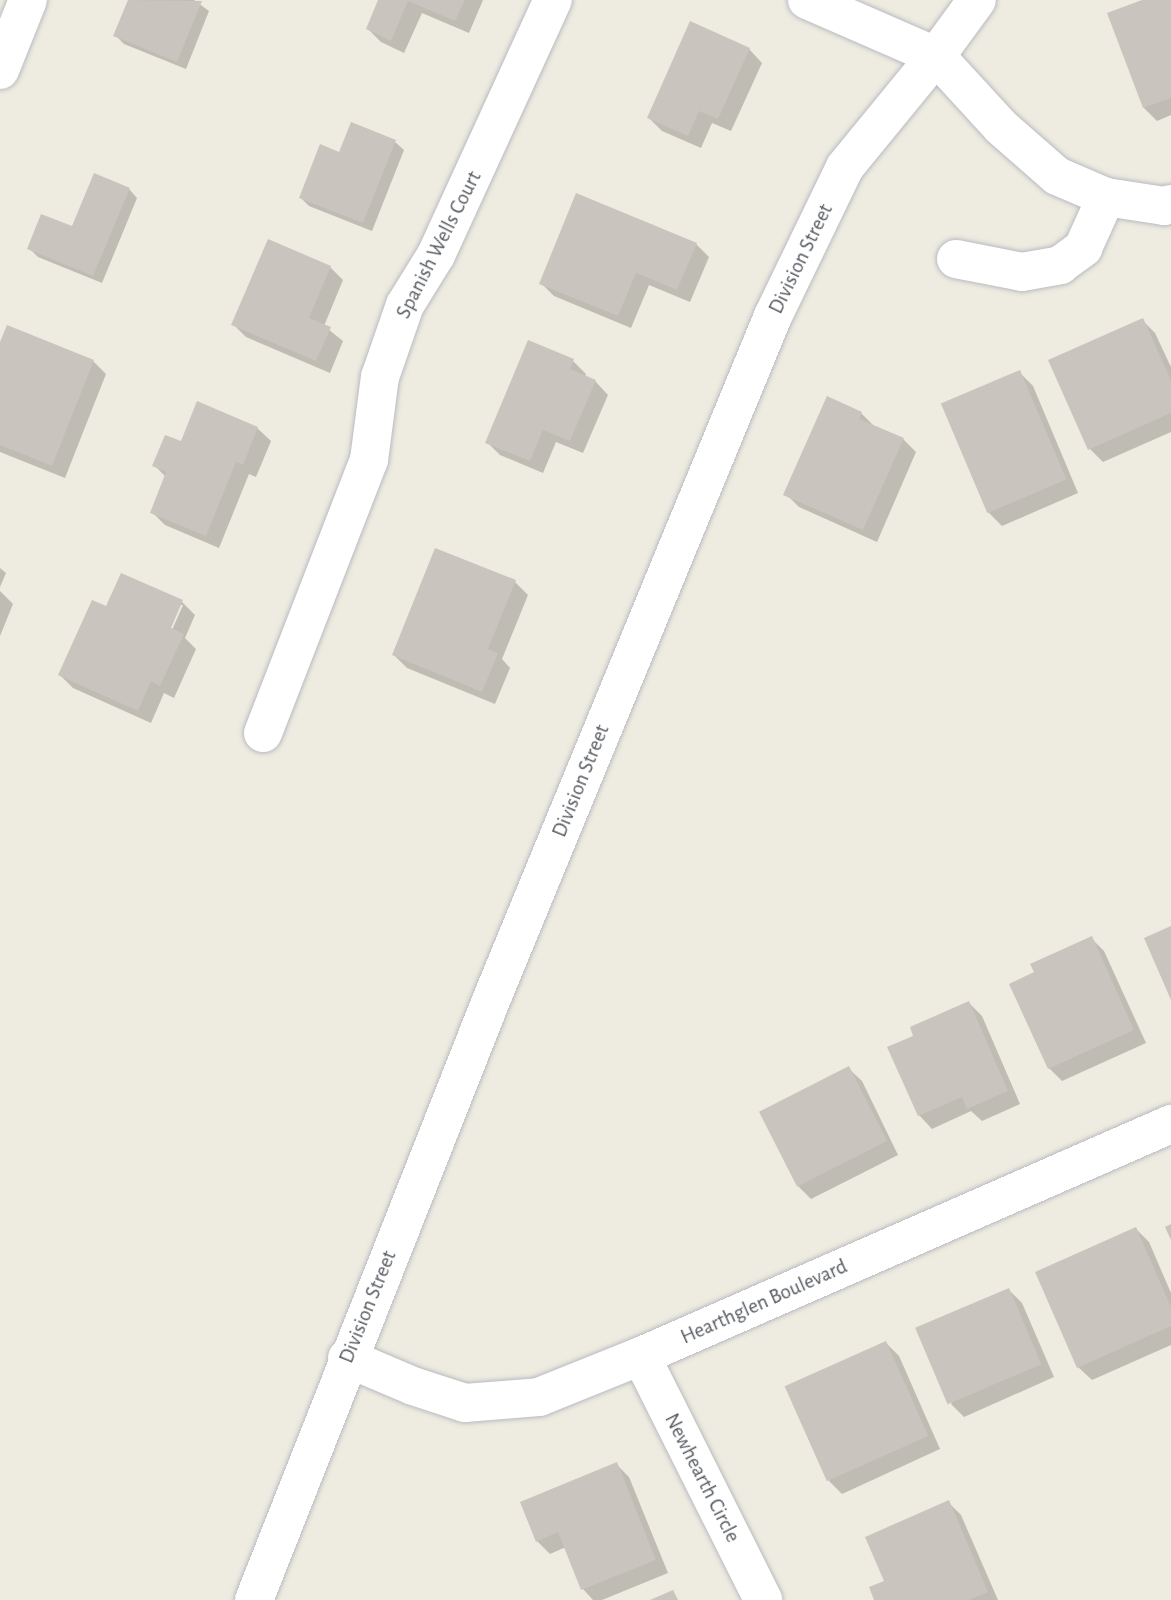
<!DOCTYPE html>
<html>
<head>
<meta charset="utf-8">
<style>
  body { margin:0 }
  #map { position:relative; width:1171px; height:1600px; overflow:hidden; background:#eeebe0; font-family:"Alegreya Sans",sans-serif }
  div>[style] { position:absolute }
  .shadow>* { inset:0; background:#0003 }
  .building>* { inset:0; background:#c9c4bd; transform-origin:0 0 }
  .roads { filter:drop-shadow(0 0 2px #b8bbc1) drop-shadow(0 0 2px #b8bbc1) }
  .street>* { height:38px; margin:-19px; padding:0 19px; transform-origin:19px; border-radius:19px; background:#fff }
  .secondary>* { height:38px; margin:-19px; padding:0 19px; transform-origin:19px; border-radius:19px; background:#fff }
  span { translate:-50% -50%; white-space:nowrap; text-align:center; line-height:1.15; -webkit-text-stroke:5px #fff; paint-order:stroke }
  .street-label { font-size:21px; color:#595d63 }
</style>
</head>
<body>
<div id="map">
  <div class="shadow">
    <div style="clip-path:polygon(130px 0,194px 0,209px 11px,186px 69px,124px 44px,115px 35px)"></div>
    <div style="clip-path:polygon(380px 0,483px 0,469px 33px,422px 13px,404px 53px,381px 42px,368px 29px)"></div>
    <div style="clip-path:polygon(1147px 0,1171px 0,1171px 115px,1157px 121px,1144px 108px)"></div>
    <div style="clip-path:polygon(749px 49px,762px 63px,731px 131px,712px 123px,701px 148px,662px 131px,649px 118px)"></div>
    <div style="clip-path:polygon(395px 142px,404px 150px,372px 231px,309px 206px,301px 198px,340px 154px)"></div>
    <div style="clip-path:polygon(129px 189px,137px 198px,102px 283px,38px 257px,29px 248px,72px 229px)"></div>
    <div style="clip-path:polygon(696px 244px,709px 257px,690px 302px,649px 285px,631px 328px,554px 296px,541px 283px)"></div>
    <div style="clip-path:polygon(330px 267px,343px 280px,324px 326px,343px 341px,330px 373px,246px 337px,233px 324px)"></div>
    <div style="clip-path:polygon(1142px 320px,1155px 333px,1171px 367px,1171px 432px,1103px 462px,1090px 449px,1050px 361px)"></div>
    <div style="clip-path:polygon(0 347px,93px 361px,106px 374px,65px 478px,0 452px)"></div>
    <div style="clip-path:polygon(573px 361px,586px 374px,585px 377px,595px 381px,608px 395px,583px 453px,556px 442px,543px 473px,500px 455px,487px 442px)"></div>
    <div style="clip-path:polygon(1019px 372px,1033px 386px,1078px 493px,1002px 526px,989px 513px)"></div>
    <div style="clip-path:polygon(861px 413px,875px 427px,903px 439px,916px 452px,877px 542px,799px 507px,786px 494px)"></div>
    <div style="clip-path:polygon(257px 428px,271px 441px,256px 477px,249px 474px,219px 548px,165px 525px,152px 512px,166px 477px,154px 465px,182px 443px)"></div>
    <div style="clip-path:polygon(0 568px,6px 573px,0 587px)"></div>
    <div style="clip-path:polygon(evenodd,122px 575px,182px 602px,195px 615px,185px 638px,196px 649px,174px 698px,164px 693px,151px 723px,73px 688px,60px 675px,107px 608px,122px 575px,179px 605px,183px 605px,169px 637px,166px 636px,179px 605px)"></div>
    <div style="clip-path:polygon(515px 582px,528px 595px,502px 659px,510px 668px,495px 704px,407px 668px,394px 655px)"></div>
    <div style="clip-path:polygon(0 591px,13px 604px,0 636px)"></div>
    <div style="clip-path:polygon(1091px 938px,1104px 951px,1146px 1043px,1062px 1081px,1049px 1068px,1036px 973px)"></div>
    <div style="clip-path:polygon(969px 1003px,982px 1016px,1020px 1104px,982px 1121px,971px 1111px,932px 1129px,919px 1115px)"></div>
    <div style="clip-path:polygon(848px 1068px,862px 1081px,898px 1155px,811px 1199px,798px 1186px)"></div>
    <div style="clip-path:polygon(1136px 1229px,1149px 1242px,1171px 1293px,1171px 1345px,1092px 1380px,1078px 1367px)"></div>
    <div style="clip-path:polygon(1009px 1290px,1022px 1303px,1054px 1377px,964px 1417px,951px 1404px)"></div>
    <div style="clip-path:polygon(886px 1343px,899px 1356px,940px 1449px,842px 1494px,829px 1481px)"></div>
    <div style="clip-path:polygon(616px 1464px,629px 1477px,668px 1573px,602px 1600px,593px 1600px,583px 1589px,566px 1547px,550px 1554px,537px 1541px)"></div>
    <div style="clip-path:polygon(948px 1502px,961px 1515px,998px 1600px,876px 1600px)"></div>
  </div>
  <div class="building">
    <div style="clip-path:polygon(128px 0,202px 1px,177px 62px,113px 36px)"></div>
    <div style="clip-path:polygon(378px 0,465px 0,455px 21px,408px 1px,391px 41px,366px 29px)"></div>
    <div style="clip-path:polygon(1142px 0,1171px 0,1171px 98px,1143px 108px,1107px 13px)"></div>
    <div style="clip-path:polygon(690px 21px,750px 48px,718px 119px,699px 111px,688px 136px,647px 118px)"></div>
    <div style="clip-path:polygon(351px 122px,396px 140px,363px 223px,299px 198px,320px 144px,339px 152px)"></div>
    <div style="clip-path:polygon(94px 173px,130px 188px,93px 276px,27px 249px,41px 214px,72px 226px)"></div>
    <div style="clip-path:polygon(576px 193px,697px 243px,677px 290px,636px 273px,618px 316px,539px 284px)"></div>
    <div style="clip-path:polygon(268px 239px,331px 266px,309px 318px,331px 327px,316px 361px,231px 325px)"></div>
    <div style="clip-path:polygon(1143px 318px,1171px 380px,1171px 413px,1088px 450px,1048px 360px)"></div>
    <div style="clip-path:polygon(7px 325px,94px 360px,52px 466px,0 445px,0 342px)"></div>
    <div style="clip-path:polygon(528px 340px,574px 359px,570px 369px,596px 380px,570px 441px,543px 430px,530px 461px,485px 443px)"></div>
    <div style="left:1020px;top:370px;width:119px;height:86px;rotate:67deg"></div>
    <div style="clip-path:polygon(827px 396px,862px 412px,859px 419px,904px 438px,863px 530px,783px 495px)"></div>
    <div style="clip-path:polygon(197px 401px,258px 427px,243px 465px,236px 462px,206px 536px,150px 513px,166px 472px,152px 466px,165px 435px,181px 441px)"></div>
    <div style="clip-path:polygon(435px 548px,516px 580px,488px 649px,498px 653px,482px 692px,392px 655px)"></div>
    <div style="clip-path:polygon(121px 573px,183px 600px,171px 628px,184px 634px,160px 686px,151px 681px,138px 711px,58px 675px,92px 600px,106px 606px)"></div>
    <div style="clip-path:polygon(1171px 926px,1171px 1000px,1144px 938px)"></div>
    <div style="clip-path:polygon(1092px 936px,1134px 1030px,1048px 1069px,1009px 984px,1034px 972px,1030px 964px)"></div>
    <div style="clip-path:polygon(969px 1001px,1008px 1091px,967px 1109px,962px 1097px,918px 1116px,887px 1047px,913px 1036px,910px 1027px)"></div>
    <div style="left:849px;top:1066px;width:84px;height:101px;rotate:63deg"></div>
    <div style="clip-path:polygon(1171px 1224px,1171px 1240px,1165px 1227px)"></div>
    <div style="clip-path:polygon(1136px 1227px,1171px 1307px,1171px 1326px,1077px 1368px,1035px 1272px)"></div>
    <div style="left:1009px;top:1288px;width:83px;height:102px;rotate:67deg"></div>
    <div style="left:886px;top:1341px;width:104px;height:111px;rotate:66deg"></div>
    <div style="clip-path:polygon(617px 1462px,656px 1560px,581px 1590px,558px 1532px,536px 1542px,520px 1502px)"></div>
    <div style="clip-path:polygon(949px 1500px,988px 1592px,969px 1600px,874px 1600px,869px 1587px,884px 1581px,865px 1537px)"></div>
    <div style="clip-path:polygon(673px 1590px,678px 1600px,650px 1600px)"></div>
  </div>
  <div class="roads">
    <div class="street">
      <div style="left:807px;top:0;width:141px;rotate:23.5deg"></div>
      <div style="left:936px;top:56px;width:96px;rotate:47.5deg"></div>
      <div style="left:1001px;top:127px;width:74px;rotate:41.2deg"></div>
      <div style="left:1057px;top:176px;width:53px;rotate:23.2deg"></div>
      <div style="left:1106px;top:197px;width:59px;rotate:8.8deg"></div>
      <div style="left:1164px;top:206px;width:7px;rotate:-16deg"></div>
      <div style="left:0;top:70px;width:75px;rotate:-68.2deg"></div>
      <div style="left:956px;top:259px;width:67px;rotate:11.1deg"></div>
      <div style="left:1022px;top:272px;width:39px;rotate:-10deg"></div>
      <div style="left:1060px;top:265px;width:29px;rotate:-36deg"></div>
      <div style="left:1083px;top:248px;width:56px;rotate:-65.7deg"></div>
      <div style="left:263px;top:733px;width:293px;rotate:-68.8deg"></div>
      <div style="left:369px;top:460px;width:84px;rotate:-82.5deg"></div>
      <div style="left:380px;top:377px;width:76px;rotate:-70.9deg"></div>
      <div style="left:405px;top:305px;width:59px;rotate:-58.2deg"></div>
      <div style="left:436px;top:255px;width:281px;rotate:-65.4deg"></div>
      <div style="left:641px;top:1356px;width:273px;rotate:63.4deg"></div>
      <div style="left:347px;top:1358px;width:72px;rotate:23deg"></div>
      <div style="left:413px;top:1386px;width:55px;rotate:18.1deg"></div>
      <div style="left:465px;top:1403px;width:74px;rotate:-4.6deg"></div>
      <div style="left:539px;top:1397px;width:110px;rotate:-21.9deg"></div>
      <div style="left:641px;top:1356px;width:579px;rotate:-23.64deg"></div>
    </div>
    <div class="secondary">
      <div style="left:254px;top:1600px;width:647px;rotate:-68.43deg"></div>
      <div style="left:492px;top:998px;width:738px;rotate:-67.61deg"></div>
      <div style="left:773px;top:316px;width:165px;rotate:-64.2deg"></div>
      <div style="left:845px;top:167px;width:144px;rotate:-50.7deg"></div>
      <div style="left:936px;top:56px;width:69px;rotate:-53.8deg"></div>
    </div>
  </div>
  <div class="street-label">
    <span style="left:439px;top:245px;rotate:-63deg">Spanish Wells Court</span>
    <span style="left:801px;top:259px;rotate:-64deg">Division Street</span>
    <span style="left:581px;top:781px;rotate:-68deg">Division Street</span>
    <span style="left:764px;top:1302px;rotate:-24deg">Hearthglen Boulevard</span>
    <span style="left:368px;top:1307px;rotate:-68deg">Division Street</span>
    <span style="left:702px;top:1478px;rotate:63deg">Newhearth Circle</span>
  </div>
</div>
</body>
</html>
